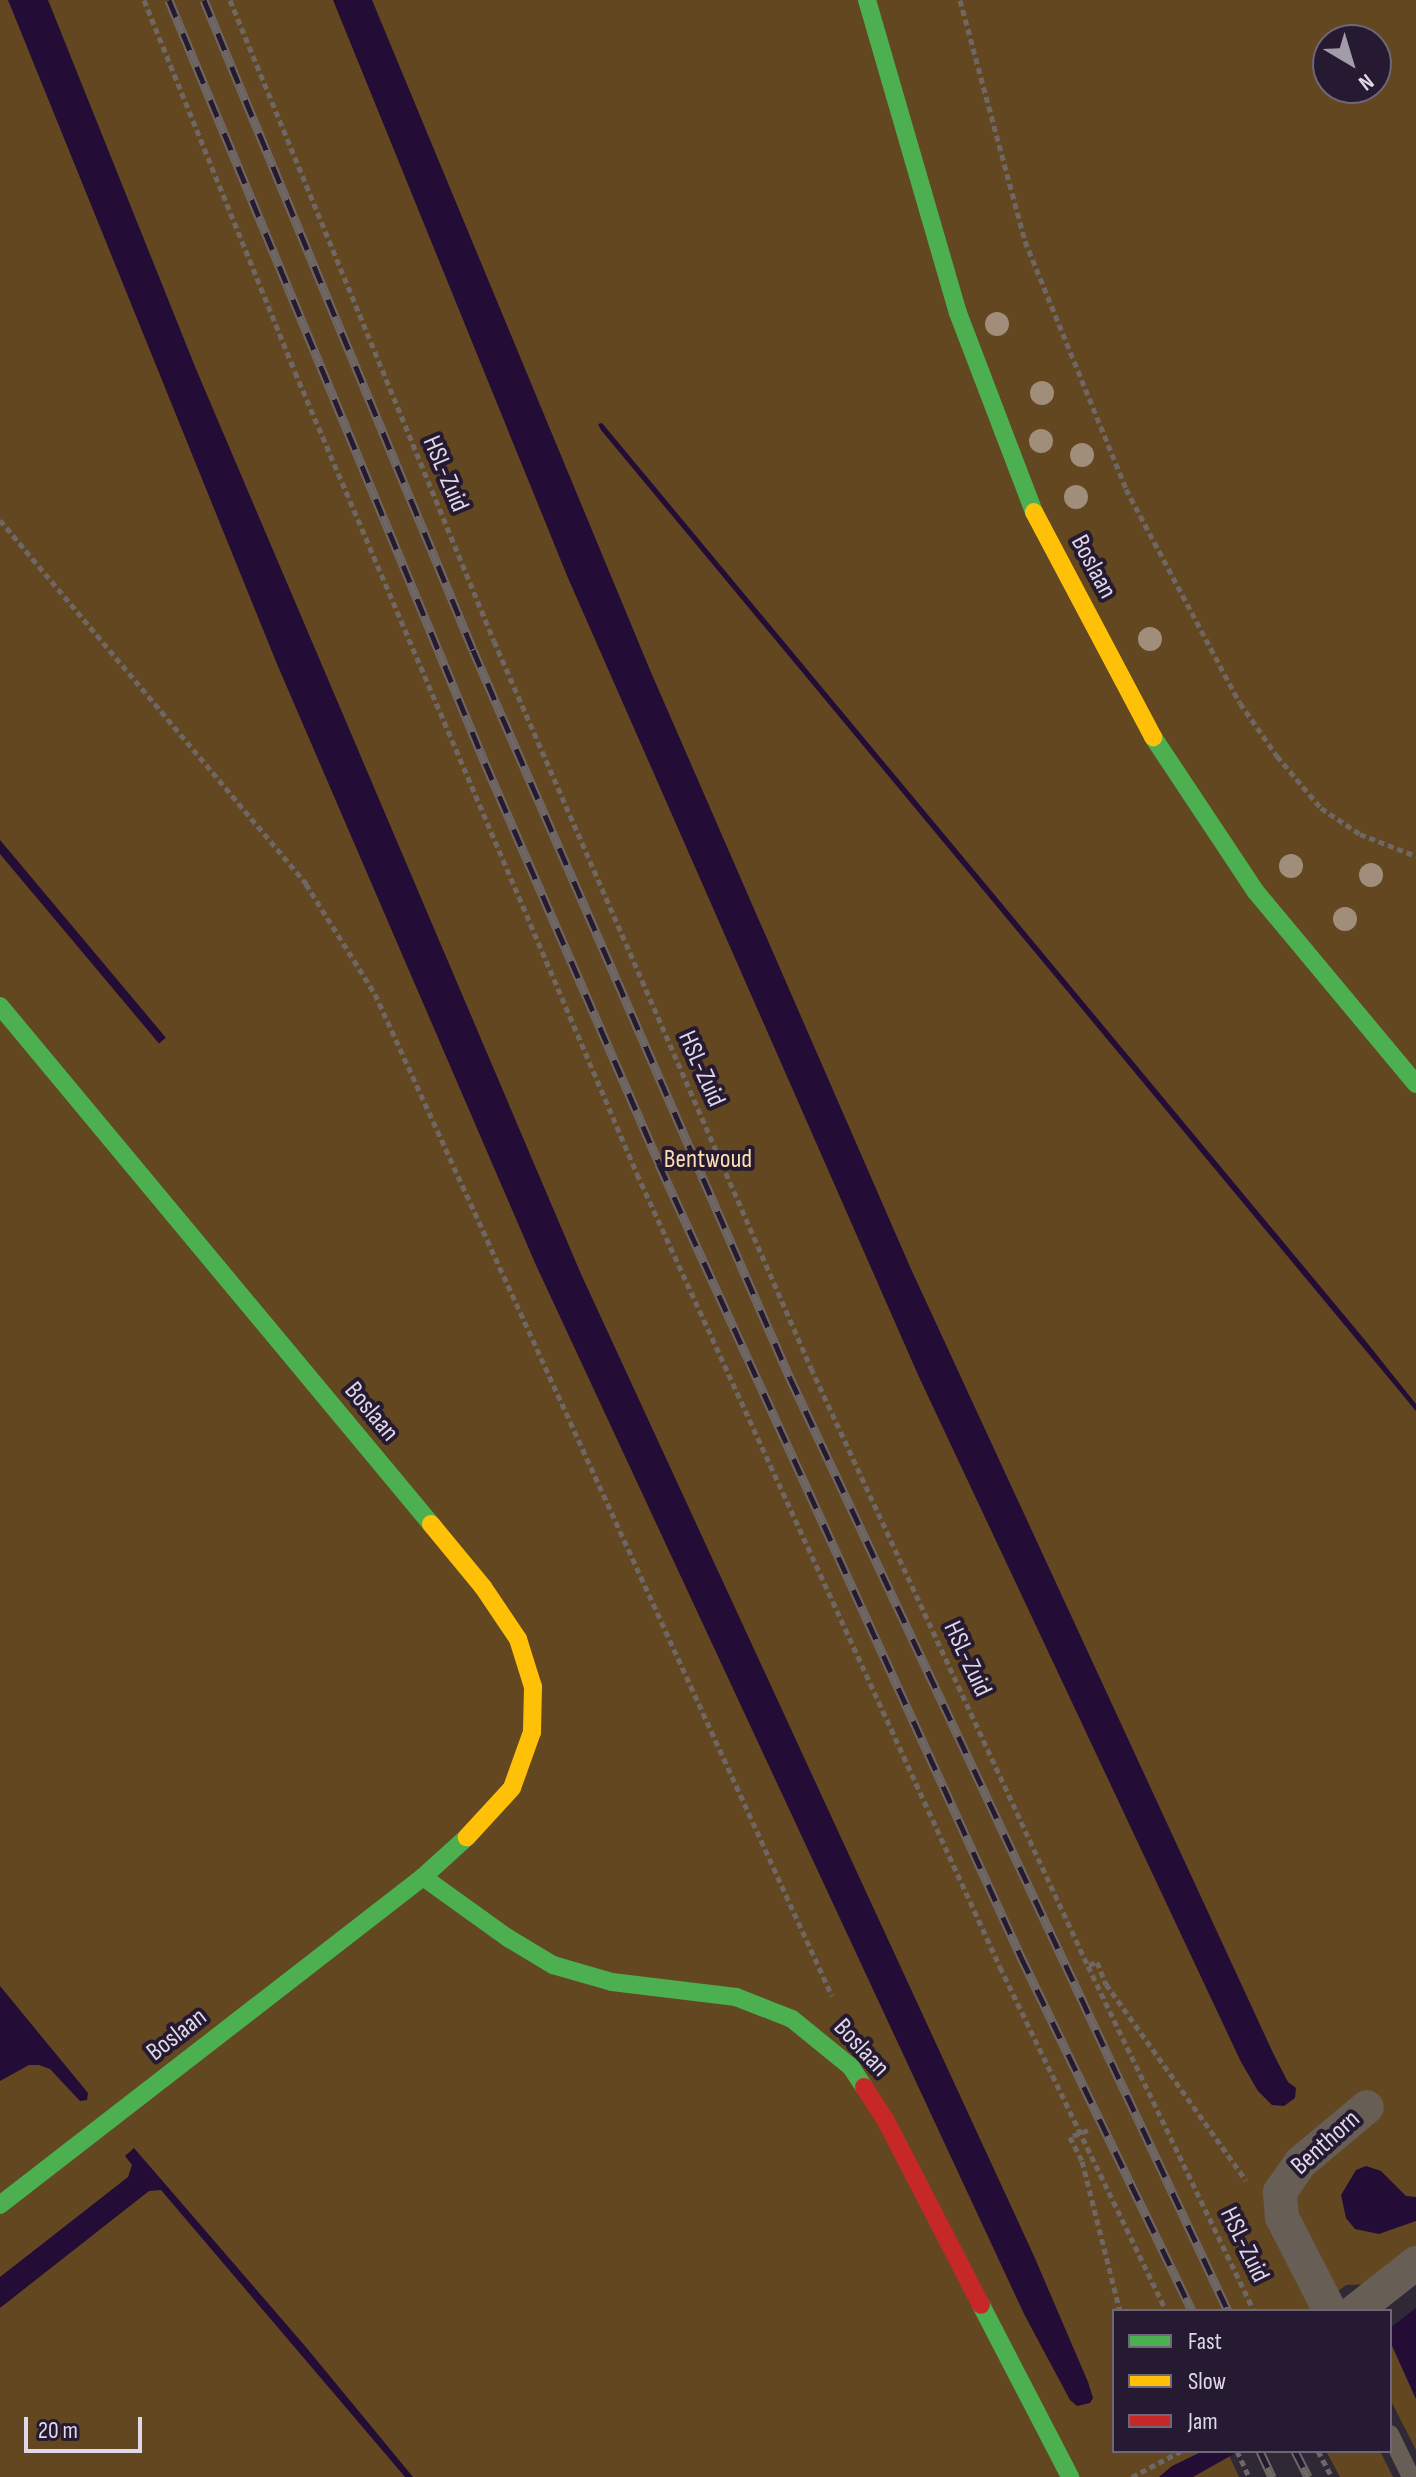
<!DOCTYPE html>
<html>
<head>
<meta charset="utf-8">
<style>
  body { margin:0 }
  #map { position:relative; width:1416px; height:2477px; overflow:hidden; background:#2f2936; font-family:"Sofia Sans Condensed",sans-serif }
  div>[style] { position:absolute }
  .green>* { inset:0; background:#624720 }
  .water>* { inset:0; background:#230d36; transform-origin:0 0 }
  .path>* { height:5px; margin-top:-2.5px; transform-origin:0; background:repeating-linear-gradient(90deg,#6e6764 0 6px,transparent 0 10px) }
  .lane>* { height:18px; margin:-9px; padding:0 9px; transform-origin:9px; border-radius:9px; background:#675f55 }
  .street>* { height:34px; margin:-17px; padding:0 17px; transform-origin:17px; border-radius:17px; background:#675f55 }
  .fast>* { height:18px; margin:-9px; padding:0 9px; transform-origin:9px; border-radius:9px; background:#4caf50 }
  .slow>* { height:18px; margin:-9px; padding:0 9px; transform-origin:9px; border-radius:9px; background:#ffc107 }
  .jam>* { height:18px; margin:-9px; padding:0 9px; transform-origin:9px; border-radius:9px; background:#c62828 }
  .rail>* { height:9px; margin-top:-4.5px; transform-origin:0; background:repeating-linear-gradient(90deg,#251a31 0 18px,#6e6765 0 36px); box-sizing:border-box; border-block:2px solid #6e6765 }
  .trees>* { width:24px; height:24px; margin:-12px; border-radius:50%; background:#a08d7a }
  span { translate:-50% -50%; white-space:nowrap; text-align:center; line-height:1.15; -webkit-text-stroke:8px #251a31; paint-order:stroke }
  .street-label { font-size:26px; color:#dfd8e8 }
  .park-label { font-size:26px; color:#fddeb1 }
  .legend { position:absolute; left:1112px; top:2309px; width:280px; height:144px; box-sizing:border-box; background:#251a31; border:2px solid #6f667a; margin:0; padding:10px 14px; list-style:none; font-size:24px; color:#dfd8e8 }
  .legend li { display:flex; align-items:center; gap:16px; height:40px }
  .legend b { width:40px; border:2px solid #6f667a }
  .north { position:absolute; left:1312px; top:24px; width:80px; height:80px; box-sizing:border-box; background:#251a31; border:2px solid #6f667a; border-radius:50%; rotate:142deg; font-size:22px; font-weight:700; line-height:32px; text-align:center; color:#dfd8e8 }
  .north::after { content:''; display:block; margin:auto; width:28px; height:36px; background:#a19baa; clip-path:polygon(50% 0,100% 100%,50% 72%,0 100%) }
  .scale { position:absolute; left:24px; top:2417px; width:118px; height:36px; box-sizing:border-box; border:4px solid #dfd8e8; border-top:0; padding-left:10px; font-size:24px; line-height:28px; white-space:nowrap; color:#dfd8e8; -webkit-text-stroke:6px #251a31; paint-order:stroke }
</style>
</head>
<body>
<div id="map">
  <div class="green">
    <div style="clip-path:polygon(evenodd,0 0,1416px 0,1416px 2252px,1374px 2284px,1346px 2285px,1313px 2311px,1114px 2311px,1114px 2451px,1227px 2451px,1239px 2477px,0 2477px,0 0,1328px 40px,1376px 40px,1376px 88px,1328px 88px,1328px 40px)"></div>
    <div style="clip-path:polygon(1390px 2341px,1416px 2399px,1416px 2450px,1390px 2399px)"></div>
    <div style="clip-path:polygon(1326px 2451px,1380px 2451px,1393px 2477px,1340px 2477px)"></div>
  </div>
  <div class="water">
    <div style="clip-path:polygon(8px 0,48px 0,196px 369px,581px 1274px,1034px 2256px,1088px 2382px,1093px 2398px,1090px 2403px,1077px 2406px,1070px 2400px,1024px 2314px,535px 1263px,277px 664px)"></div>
    <div style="clip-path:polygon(333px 0,372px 0,650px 670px,911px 1269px,1274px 2055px,1288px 2082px,1296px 2088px,1295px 2098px,1284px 2106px,1272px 2105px,1258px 2091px,1241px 2062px,919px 1377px,568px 578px)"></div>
    <div style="clip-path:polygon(602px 423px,1364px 1339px,1416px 1404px,1416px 1411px,601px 430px,598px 424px)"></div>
    <div style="left:0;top:840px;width:258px;height:9px;rotate:50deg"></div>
    <div style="clip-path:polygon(0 1986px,88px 2093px,87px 2100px,80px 2101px,50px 2069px,39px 2065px,29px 2065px,0 2081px)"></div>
    <div style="clip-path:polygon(134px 2148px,305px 2346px,413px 2477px,405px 2477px,161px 2190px,149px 2191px,0 2308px,0 2277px,128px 2177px,132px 2165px,125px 2156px)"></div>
    <div style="clip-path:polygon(1366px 2166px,1381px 2171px,1406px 2196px,1416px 2197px,1416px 2221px,1379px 2234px,1355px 2229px,1346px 2218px,1341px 2195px,1356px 2170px)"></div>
    <div style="clip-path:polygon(1416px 2308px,1416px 2399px,1390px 2341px,1390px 2328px)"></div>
    <div style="clip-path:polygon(1203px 2451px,1239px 2451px,1193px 2477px,1159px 2477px,1172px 2466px)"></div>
  </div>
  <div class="path">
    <div style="left:144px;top:0;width:401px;rotate:67.9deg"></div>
    <div style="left:295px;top:372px;width:872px;rotate:66.9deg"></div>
    <div style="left:637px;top:1174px;width:872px;rotate:65.4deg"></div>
    <div style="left:1000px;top:1967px;width:382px;rotate:64.2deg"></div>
    <div style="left:230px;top:0;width:693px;rotate:67.62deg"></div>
    <div style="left:494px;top:641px;width:793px;rotate:66.44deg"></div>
    <div style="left:811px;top:1368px;width:659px;rotate:65.15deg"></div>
    <div style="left:1088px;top:1966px;width:383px;rotate:64.3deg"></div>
    <div style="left:960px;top:0;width:250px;rotate:74.9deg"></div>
    <div style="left:1025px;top:241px;width:268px;rotate:67.8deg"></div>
    <div style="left:1126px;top:489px;width:242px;rotate:62deg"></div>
    <div style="left:1240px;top:703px;width:65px;rotate:55.1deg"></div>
    <div style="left:1277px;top:756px;width:68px;rotate:49.8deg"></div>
    <div style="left:1321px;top:808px;width:47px;rotate:33.7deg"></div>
    <div style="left:1360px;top:834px;width:60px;rotate:21.4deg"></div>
    <div style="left:0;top:520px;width:476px;rotate:49.9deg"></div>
    <div style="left:306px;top:884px;width:130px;rotate:57.9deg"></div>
    <div style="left:375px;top:994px;width:1101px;rotate:65.48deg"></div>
    <div style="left:1089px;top:1965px;width:9px;rotate:-21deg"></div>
    <div style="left:1097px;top:1962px;width:24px;rotate:68deg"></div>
    <div style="left:1106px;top:1984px;width:241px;rotate:54.5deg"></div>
    <div style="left:1088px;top:2130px;width:19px;rotate:159deg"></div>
    <div style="left:1070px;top:2137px;width:27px;rotate:63deg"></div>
    <div style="left:1082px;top:2161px;width:155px;rotate:75.8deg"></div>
    <div style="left:1237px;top:2451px;width:29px;rotate:65deg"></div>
    <div style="left:1318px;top:2451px;width:30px;rotate:62deg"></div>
    <div style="left:1132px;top:2477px;width:55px;rotate:-28deg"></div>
  </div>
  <div class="lane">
    <div style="left:1390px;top:2434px;width:48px;rotate:64deg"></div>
  </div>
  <div class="street">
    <div style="left:1330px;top:2311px;width:106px;rotate:-117.1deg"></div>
    <div style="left:1282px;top:2217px;width:25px;rotate:-95deg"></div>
    <div style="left:1280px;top:2192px;width:35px;rotate:-55deg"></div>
    <div style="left:1300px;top:2163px;width:87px;rotate:-39.9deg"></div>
    <div style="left:1355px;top:2311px;width:78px;rotate:-38.2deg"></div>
  </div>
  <div class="fast">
    <div style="left:867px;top:0;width:326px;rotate:73.8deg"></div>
    <div style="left:958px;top:313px;width:213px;rotate:69.1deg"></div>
    <div style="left:1153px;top:737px;width:186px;rotate:56.4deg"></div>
    <div style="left:1256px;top:892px;width:250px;rotate:50.2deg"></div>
    <div style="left:0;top:1006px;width:674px;rotate:50.24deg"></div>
    <div style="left:423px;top:1877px;width:105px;rotate:35.7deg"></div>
    <div style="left:508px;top:1938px;width:52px;rotate:31deg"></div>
    <div style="left:553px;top:1965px;width:61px;rotate:16.1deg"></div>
    <div style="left:612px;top:1982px;width:125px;rotate:6.9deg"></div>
    <div style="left:736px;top:1997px;width:60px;rotate:21.4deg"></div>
    <div style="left:792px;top:2019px;width:76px;rotate:39.1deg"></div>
    <div style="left:851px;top:2067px;width:24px;rotate:57deg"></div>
    <div style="left:0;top:2205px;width:535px;rotate:-37.79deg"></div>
    <div style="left:423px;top:1877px;width:59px;rotate:-42.3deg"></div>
    <div style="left:981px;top:2305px;width:194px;rotate:62.6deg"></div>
  </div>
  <div class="slow">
    <div style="left:1034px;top:512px;width:255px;rotate:62.1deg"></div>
    <div style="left:431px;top:1524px;width:82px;rotate:50.5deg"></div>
    <div style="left:483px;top:1587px;width:63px;rotate:56.1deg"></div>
    <div style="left:518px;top:1639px;width:50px;rotate:72.6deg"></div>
    <div style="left:533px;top:1687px;width:45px;rotate:91.3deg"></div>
    <div style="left:532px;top:1732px;width:59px;rotate:109.7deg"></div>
    <div style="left:512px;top:1788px;width:67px;rotate:132.6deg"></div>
  </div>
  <div class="jam">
    <div style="left:864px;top:2087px;width:38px;rotate:57deg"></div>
    <div style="left:885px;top:2119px;width:209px;rotate:62.7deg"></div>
  </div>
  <div class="rail">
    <div style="left:169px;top:0;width:826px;rotate:67.5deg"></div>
    <div style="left:485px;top:763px;width:437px;rotate:66.5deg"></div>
    <div style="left:659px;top:1164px;width:872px;rotate:65.46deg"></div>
    <div style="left:1021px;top:1957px;width:393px;rotate:64.2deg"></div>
    <div style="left:204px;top:0;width:703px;rotate:67.52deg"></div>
    <div style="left:473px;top:650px;width:794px;rotate:66.47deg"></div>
    <div style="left:790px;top:1378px;width:1031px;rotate:64.85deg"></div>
    <div style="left:1260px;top:2451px;width:29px;rotate:65deg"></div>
    <div style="left:1295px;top:2451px;width:29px;rotate:63deg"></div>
  </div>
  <div class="trees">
    <div style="left:997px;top:324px"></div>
    <div style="left:1042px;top:393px"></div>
    <div style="left:1041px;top:441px"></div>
    <div style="left:1082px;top:455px"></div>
    <div style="left:1076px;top:497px"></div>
    <div style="left:1150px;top:639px"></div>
    <div style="left:1291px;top:866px"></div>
    <div style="left:1371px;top:875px"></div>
    <div style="left:1345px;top:919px"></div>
  </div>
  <div class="street-label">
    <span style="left:445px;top:474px;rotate:67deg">HSL-Zuid</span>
    <span style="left:1093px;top:567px;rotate:62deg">Boslaan</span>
    <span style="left:701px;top:1069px;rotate:66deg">HSL-Zuid</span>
    <span style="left:371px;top:1412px;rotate:50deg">Boslaan</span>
    <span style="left:967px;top:1659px;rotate:65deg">HSL-Zuid</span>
    <span style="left:177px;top:2035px;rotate:-38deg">Boslaan</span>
    <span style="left:861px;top:2048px;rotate:47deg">Boslaan</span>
    <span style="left:1326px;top:2143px;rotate:-42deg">Benthorn</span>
    <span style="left:1244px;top:2245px;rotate:64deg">HSL-Zuid</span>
  </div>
  <div class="park-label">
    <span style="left:708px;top:1160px">Bentwoud</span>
  </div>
  <ul class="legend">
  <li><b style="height:10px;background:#4caf50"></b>Fast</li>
  <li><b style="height:10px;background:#ffc107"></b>Slow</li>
  <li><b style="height:10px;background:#c62828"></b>Jam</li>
  </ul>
  <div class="north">N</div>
  <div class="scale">20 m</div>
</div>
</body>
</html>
